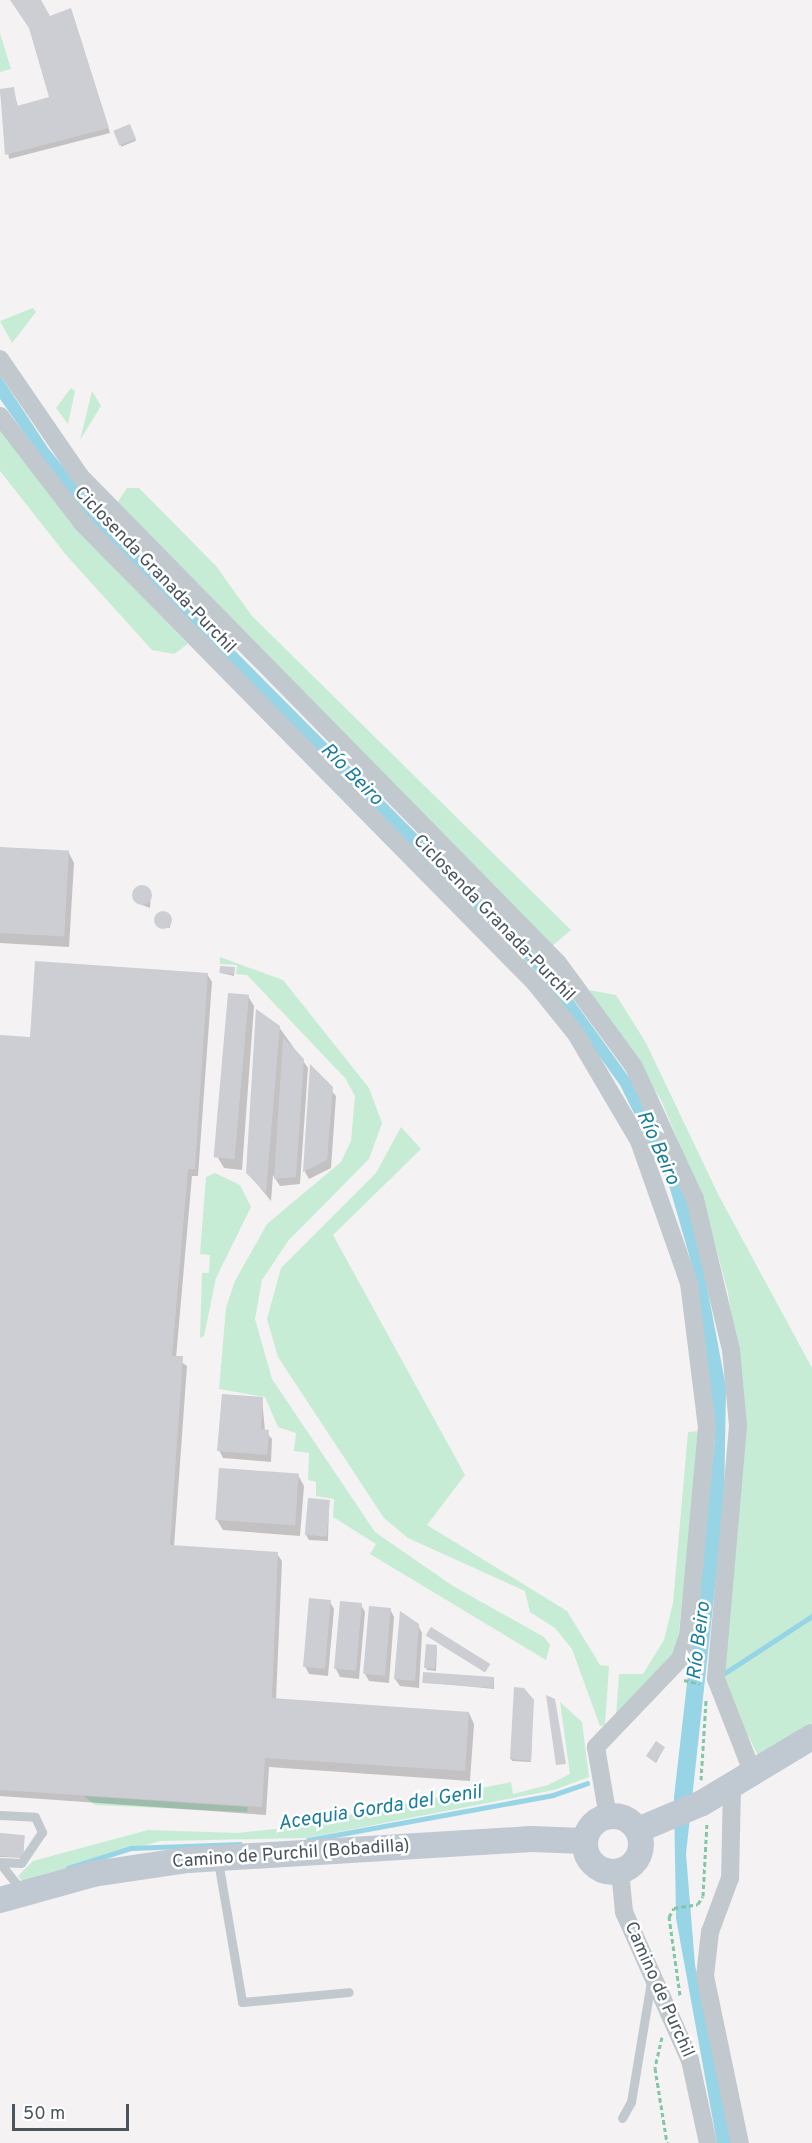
<!DOCTYPE html>
<html>
<head>
<meta charset="utf-8">
<style>
  body { margin:0 }
  #map { position:relative; width:812px; height:2143px; overflow:hidden; background:#f4f2f2; font-family:Overpass,sans-serif }
  div>[style] { position:absolute }
  .green>* { inset:0; background:#c6ecd5 }
  .water>* { inset:0; background:#97d4e5 }
  .shadow>* { inset:0; background:#0003; transform-origin:0 0 }
  .stream>* { height:4.5px; margin:-2.25px; padding:0 2.25px; transform-origin:2.25px; border-radius:2.25px; background:#97d4e5 }
  .building>* { inset:0; background:#ccced4; transform-origin:0 0 }
  .round { border-radius:50% }
  .path>* { height:3px; margin-top:-1.5px; transform-origin:0; background:repeating-linear-gradient(90deg,#81c7a5 0 4.5px,transparent 0 7.5px) }
  .lane>* { height:9px; margin:-4.5px; padding:0 4.5px; transform-origin:4.5px; border-radius:4.5px; background:#c1c9cf }
  .street>* { height:18px; margin:-9px; padding:0 9px; transform-origin:9px; border-radius:9px; background:#c1c9cf }
  .secondary>* { height:26px; margin:-13px; padding:0 13px; transform-origin:13px; border-radius:13px; background:#c0c8d1 }
  .secondary>.ring { margin:-13px; padding:0; box-sizing:content-box; background:none; border:26px solid #c0c8d1; border-radius:50% }
  span { translate:-50% -50%; white-space:nowrap; text-align:center; line-height:1.15; -webkit-text-stroke:5px #fff; paint-order:stroke }
  .street-label { font-size:18px; color:#4b555e }
  .water-label { font-size:20px; color:#1a7d9a; font-style:italic }
  .scale { position:absolute; left:12px; top:2104px; width:117px; height:27px; box-sizing:border-box; border:3px solid #4b555e; border-top:0; padding-left:8px; font-size:18px; line-height:21px; white-space:nowrap; color:#4b555e; -webkit-text-stroke:4px #fff; paint-order:stroke }
</style>
</head>
<body>
<div id="map">
  <div class="green">
    <div style="clip-path:polygon(0 33px,11px 69px,0 72px)"></div>
    <div style="clip-path:polygon(33px 308px,36px 312px,12px 343px,0 321px)"></div>
    <div style="clip-path:polygon(71px 388px,75px 391px,68px 424px,56px 408px)"></div>
    <div style="clip-path:polygon(92px 391px,101px 406px,80px 440px)"></div>
    <div style="clip-path:polygon(0 427px,69px 521px,188px 644px,174px 654px,152px 650px,67px 556px,0 471px)"></div>
    <div style="clip-path:polygon(127px 488px,139px 488px,216px 566px,252px 616px,571px 930px,552px 946px,117px 503px)"></div>
    <div style="clip-path:polygon(220px 957px,283px 980px,369px 1088px,382px 1123px,369px 1159px,288px 1241px,262px 1280px,255px 1319px,272px 1379px,375px 1532px,453px 1586px,544px 1637px,550px 1645px,546px 1660px,370px 1554px,376px 1544px,333px 1517px,334px 1499px,316px 1496px,316px 1482px,308px 1480px,309px 1453px,294px 1451px,296px 1433px,278px 1427px,265px 1397px,219px 1389px,226px 1308px,235px 1281px,267px 1224px,341px 1162px,351px 1141px,355px 1096px,345px 1078px,247px 975px,236px 974px,237px 965px,220px 964px)"></div>
    <div style="clip-path:polygon(589px 990px,616px 995px,646px 1043px,719px 1196px,812px 1368px,812px 1726px,760px 1760px,721px 1681px,741px 1377px,728px 1293px,704px 1202px,661px 1100px)"></div>
    <div style="clip-path:polygon(401px 1127px,421px 1149px,333px 1235px,465px 1475px,427px 1525px,567px 1611px,600px 1665px,609px 1666px,605px 1725px,600px 1726px,572px 1649px,555px 1628px,530px 1612px,525px 1591px,408px 1538px,384px 1518px,278px 1357px,267px 1319px,281px 1268px,376px 1173px)"></div>
    <div style="clip-path:polygon(215px 1173px,240px 1185px,251px 1207px,216px 1278px,204px 1336px,200px 1338px,202px 1273px,209px 1273px,210px 1255px,200px 1254px,206px 1177px)"></div>
    <div style="clip-path:polygon(701px 1431px,677px 1648px,664px 1671px,616px 1717px,619px 1674px,643px 1674px,664px 1640px,673px 1603px,688px 1432px)"></div>
    <div style="clip-path:polygon(560px 1702px,582px 1722px,589px 1777px,554px 1790px,307px 1838px,160px 1841px,22px 1881px,18px 1876px,33px 1861px,148px 1830px,237px 1833px,285px 1828px,511px 1782px,513px 1794px,548px 1785px,570px 1774px)"></div>
    <div style="clip-path:polygon(84px 1796px,248px 1807px,247px 1812px,95px 1805px)"></div>
  </div>
  <div class="water">
    <div style="clip-path:polygon(0 375px,48px 448px,112px 527px,551px 969px,631px 1080px,679px 1179px,697px 1234px,726px 1387px,724px 1505px,686px 1854px,695px 1965px,732px 2143px,717px 2143px,676px 1918px,674px 1797px,715px 1439px,698px 1286px,668px 1182px,620px 1085px,542px 977px,77px 508px,0 399px)"></div>
  </div>
  <div class="shadow">
    <div style="clip-path:polygon(12px 0,39px 0,50px 18px,71px 9px,110px 133px,9px 159px,0 90px,13px 89px,18px 107px,50px 98px,30px 29px)"></div>
    <div style="left:130px;top:126px;width:16px;height:16px;rotate:68deg"></div>
    <div style="clip-path:polygon(0 849px,69px 853px,74px 863px,69px 947px,0 943px)"></div>
    <div style="clip-path:polygon(138px 888px,151px 893px,150px 908px,137px 903px)"></div>
    <div style="clip-path:polygon(159px 914px,171px 917px,170px 928px,157px 926px)"></div>
    <div style="clip-path:polygon(234px 968px,234px 976px,221px 973px)"></div>
    <div style="clip-path:polygon(207px 974px,212px 982px,198px 1176px,192px 1176px,176px 1358px,187px 1366px,174px 1547px,277px 1554px,282px 1561px,276px 1700px,469px 1713px,474px 1724px,470px 1781px,269px 1767px,266px 1815px,0 1796px,0 1037px,31px 1039px)"></div>
    <div style="clip-path:polygon(248px 996px,254px 1006px,242px 1170px,224px 1168px,218px 1158px)"></div>
    <div style="clip-path:polygon(279px 1027px,308px 1068px,300px 1184px,280px 1186px,273px 1175px,271px 1201px,248px 1173px)"></div>
    <div style="clip-path:polygon(311px 1067px,336px 1096px,331px 1168px,309px 1179px,305px 1172px)"></div>
    <div style="clip-path:polygon(262px 1399px,265px 1431px,272px 1439px,271px 1462px,223px 1458px,219px 1450px)"></div>
    <div style="clip-path:polygon(298px 1475px,304px 1486px,300px 1536px,223px 1530px,217px 1520px)"></div>
    <div style="clip-path:polygon(329px 1502px,328px 1541px,309px 1540px,306px 1535px)"></div>
    <div style="clip-path:polygon(330px 1602px,334px 1609px,328px 1676px,309px 1674px,305px 1666px)"></div>
    <div style="clip-path:polygon(361px 1605px,365px 1612px,359px 1679px,340px 1677px,336px 1669px)"></div>
    <div style="clip-path:polygon(390px 1609px,394px 1617px,389px 1683px,369px 1681px,365px 1674px)"></div>
    <div style="clip-path:polygon(418px 1625px,422px 1633px,419px 1688px,400px 1686px,395px 1679px)"></div>
    <div style="clip-path:polygon(437px 1647px,436px 1671px,427px 1670px,426px 1668px)"></div>
    <div style="clip-path:polygon(494px 1678px,494px 1689px,424px 1682px)"></div>
    <div style="clip-path:polygon(533px 1701px,531px 1762px,512px 1761px,511px 1759px)"></div>
    <div style="clip-path:polygon(664px 1748px,656px 1763px,649px 1758px,647px 1756px)"></div>
    <div style="left:0;top:1835px;width:24px;height:22px;rotate:2deg"></div>
  </div>
  <div class="stream">
    <div style="left:725px;top:1673px;width:104px;rotate:-33.2deg"></div>
    <div style="left:308px;top:1840px;width:249px;rotate:-10.4deg"></div>
    <div style="left:553px;top:1795px;width:36px;rotate:-19deg"></div>
    <div style="left:68px;top:1868px;width:66px;rotate:-17.6deg"></div>
    <div style="left:131px;top:1848px;width:109px;rotate:-2.1deg"></div>
  </div>
  <div class="building">
    <div style="clip-path:polygon(10px 0,41px 0,50px 16px,71px 8px,109px 128px,5px 155px,0 89px,14px 87px,17px 106px,49px 97px,29px 28px)"></div>
    <div style="left:130px;top:124px;width:16px;height:18px;rotate:68deg"></div>
    <div style="left:0;top:847px;width:69px;height:86px;rotate:3deg"></div>
    <div class="round" style="left:132px;top:885px;width:20px;height:20px"></div>
    <div class="round" style="left:154px;top:911px;width:18px;height:18px"></div>
    <div style="clip-path:polygon(35px 961px,208px 973px,195px 1169px,188px 1169px,172px 1356px,183px 1356px,170px 1545px,278px 1552px,272px 1698px,469px 1712px,465px 1771px,265px 1758px,262px 1807px,0 1790px,0 1035px,30px 1037px)"></div>
    <div style="left:220px;top:966px;width:15px;height:7px;rotate:4deg"></div>
    <div style="left:228px;top:993px;width:21px;height:165px;rotate:5deg"></div>
    <div style="clip-path:polygon(256px 1009px,280px 1026px,266px 1193px,246px 1173px)"></div>
    <div style="clip-path:polygon(283px 1037px,304px 1059px,296px 1177px,274px 1179px)"></div>
    <div style="clip-path:polygon(310px 1064px,333px 1087px,327px 1160px,303px 1172px)"></div>
    <div style="clip-path:polygon(222px 1394px,263px 1397px,261px 1429px,269px 1430px,267px 1455px,217px 1451px)"></div>
    <div style="left:219px;top:1468px;width:80px;height:52px;rotate:4deg"></div>
    <div style="left:308px;top:1498px;width:22px;height:37px;rotate:5deg"></div>
    <div style="left:309px;top:1598px;width:22px;height:69px;rotate:5deg"></div>
    <div style="left:340px;top:1601px;width:22px;height:68px;rotate:5deg"></div>
    <div style="left:369px;top:1606px;width:22px;height:68px;rotate:5deg"></div>
    <div style="clip-path:polygon(400px 1611px,419px 1624px,415px 1681px,394px 1679px)"></div>
    <div style="left:431px;top:1627px;width:70px;height:10px;rotate:32deg"></div>
    <div style="left:426px;top:1644px;width:11px;height:24px;rotate:5deg"></div>
    <div style="left:423px;top:1672px;width:71px;height:11px;rotate:4deg"></div>
    <div style="clip-path:polygon(514px 1687px,524px 1688px,534px 1700px,531px 1761px,510px 1759px)"></div>
    <div style="clip-path:polygon(546px 1695px,555px 1699px,566px 1764px,556px 1765px)"></div>
    <div style="left:656px;top:1741px;width:11px;height:18px;rotate:34deg"></div>
    <div style="left:0;top:1833px;width:25px;height:23px;rotate:5deg"></div>
  </div>
  <div class="path">
    <div style="left:684px;top:1680px;width:16px;rotate:14deg"></div>
    <div style="left:701px;top:1780px;width:80px;rotate:-86.4deg"></div>
    <div style="left:680px;top:1995px;width:79px;rotate:-98deg"></div>
    <div style="left:669px;top:1917px;width:10px;rotate:-61deg"></div>
    <div style="left:674px;top:1908px;width:24px;rotate:-9deg"></div>
    <div style="left:698px;top:1904px;width:9px;rotate:-58deg"></div>
    <div style="left:703px;top:1896px;width:74px;rotate:-86.9deg"></div>
    <div style="left:662px;top:2037px;width:32px;rotate:103deg"></div>
    <div style="left:655px;top:2068px;width:76px;rotate:80.9deg"></div>
  </div>
  <div class="lane">
    <div style="left:0;top:1815px;width:35px;rotate:3deg"></div>
    <div style="left:35px;top:1817px;width:17px;rotate:65deg"></div>
    <div style="left:42px;top:1832px;width:37px;rotate:124deg"></div>
    <div style="left:21px;top:1863px;width:21px;rotate:-177deg"></div>
    <div style="left:218px;top:1861px;width:143px;rotate:80.3deg"></div>
    <div style="left:242px;top:2002px;width:107px;rotate:-5.3deg"></div>
    <div style="left:0;top:1863px;width:36px;rotate:52deg"></div>
    <div style="left:622px;top:2118px;width:18px;rotate:-61deg"></div>
    <div style="left:631px;top:2102px;width:123px;rotate:-80.6deg"></div>
  </div>
  <div class="street">
    <div style="left:0;top:359px;width:142px;rotate:55.6deg"></div>
    <div style="left:80px;top:476px;width:682px;rotate:45.53deg"></div>
    <div style="left:558px;top:963px;width:129px;rotate:53.8deg"></div>
    <div style="left:634px;top:1067px;width:145px;rotate:65.2deg"></div>
    <div style="left:695px;top:1199px;width:155px;rotate:76.6deg"></div>
    <div style="left:731px;top:1350px;width:76px;rotate:84.7deg"></div>
    <div style="left:738px;top:1426px;width:254px;rotate:95deg"></div>
    <div style="left:716px;top:1679px;width:102px;rotate:68.7deg"></div>
    <div style="left:0;top:416px;width:135px;rotate:52.5deg"></div>
    <div style="left:82px;top:523px;width:646px;rotate:45.44deg"></div>
    <div style="left:535px;top:983px;width:65px;rotate:51.2deg"></div>
    <div style="left:576px;top:1034px;width:124px;rotate:59.5deg"></div>
    <div style="left:639px;top:1141px;width:151px;rotate:70.6deg"></div>
    <div style="left:689px;top:1283px;width:145px;rotate:82.9deg"></div>
    <div style="left:707px;top:1427px;width:209px;rotate:95.2deg"></div>
    <div style="left:688px;top:1635px;width:25px;rotate:108deg"></div>
    <div style="left:680px;top:1659px;width:122px;rotate:133.7deg"></div>
    <div style="left:596px;top:1747px;width:71px;rotate:80.3deg"></div>
    <div style="left:732px;top:1786px;width:92px;rotate:91.2deg"></div>
    <div style="left:730px;top:1878px;width:58px;rotate:110.3deg"></div>
    <div style="left:710px;top:1932px;width:44px;rotate:96.5deg"></div>
    <div style="left:705px;top:1976px;width:171px;rotate:78.2deg"></div>
    <div style="left:620px;top:1871px;width:41px;rotate:84.4deg"></div>
    <div style="left:624px;top:1912px;width:162px;rotate:66deg"></div>
    <div style="left:690px;top:2060px;width:85px;rotate:77.8deg"></div>
  </div>
  <div class="secondary">
    <div class="ring" style="left:585px;top:1816px;width:30px;height:30px"></div>
    <div style="left:638px;top:1830px;width:69px;rotate:-22.9deg"></div>
    <div style="left:702px;top:1803px;width:128px;rotate:-31deg"></div>
    <div style="left:0;top:1900px;width:97px;rotate:-15.6deg"></div>
    <div style="left:93px;top:1874px;width:96px;rotate:-8.4deg"></div>
    <div style="left:188px;top:1860px;width:344px;rotate:-3.5deg"></div>
    <div style="left:531px;top:1839px;width:54px;rotate:2.1deg"></div>
  </div>
  <div class="street-label">
    <span style="left:154px;top:571px;rotate:46deg">Ciclosenda Granada-Purchil</span>
    <span style="left:493px;top:919px;rotate:46deg">Ciclosenda Granada-Purchil</span>
    <span style="left:291px;top:1855px;rotate:-4deg">Camino de Purchil (Bobadilla)</span>
    <span style="left:658px;top:1990px;rotate:66deg">Camino de Purchil</span>
  </div>
  <div class="water-label">
    <span style="left:351px;top:775px;rotate:45deg">Río Beiro</span>
    <span style="left:657px;top:1148px;rotate:66deg">Río Beiro</span>
    <span style="left:700px;top:1641px;rotate:-83deg">Río Beiro</span>
    <span style="left:380px;top:1809px;rotate:-9deg">Acequia Gorda del Genil</span>
  </div>
  <div class="scale">50 m</div>
</div>
</body>
</html>
